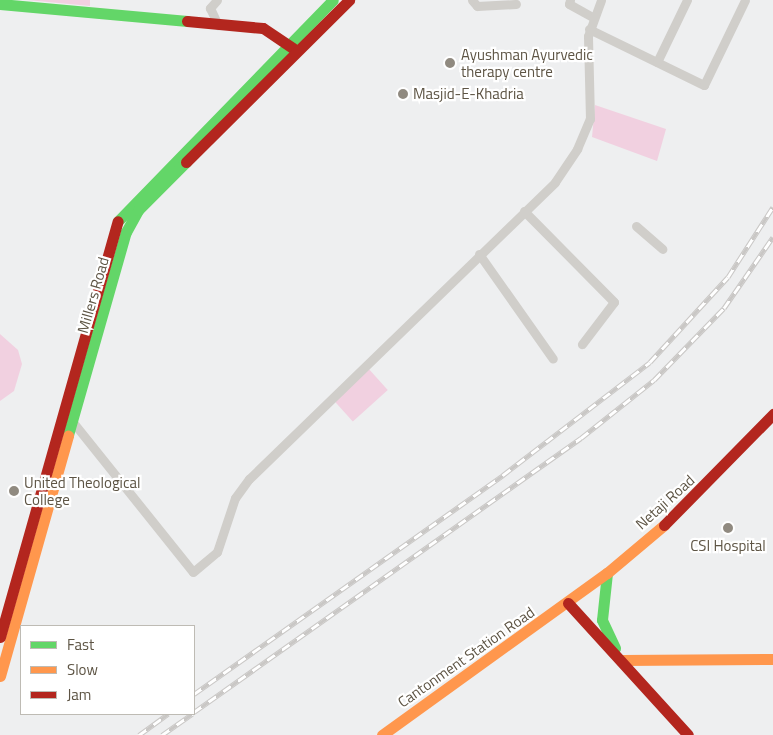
<!DOCTYPE html>
<html>
<head>
<meta charset="utf-8">
<style>
  body { margin:0 }
  #map { position:relative; width:773px; height:735px; overflow:hidden; background:#eeeff0; font-family:"Titillium Web",sans-serif }
  div>[style] { position:absolute }
  .green>* { inset:0; background:#f1d0e0; transform-origin:0 0 }
  .street>* { height:9px; margin:-4.5px; padding:0 4.5px; transform-origin:4.5px; border-radius:4.5px; background:#d0ceca }
  .fast>* { height:11px; margin:-5.5px; padding:0 5.5px; transform-origin:5.5px; border-radius:5.5px; background:#63d668 }
  .slow>* { height:11px; margin:-5.5px; padding:0 5.5px; transform-origin:5.5px; border-radius:5.5px; background:#ff974d }
  .jam>* { height:11px; margin:-5.5px; padding:0 5.5px; transform-origin:5.5px; border-radius:5.5px; background:#b3261e }
  .rail>* { height:5px; margin-top:-2.5px; transform-origin:0; background:repeating-linear-gradient(90deg,#fff 0 9px,#c9c7c5 0 18px); box-sizing:border-box; border-block:1px solid #c9c7c5 }
  .dots>* { width:14px; height:14px; translate:-50% -50%; box-sizing:border-box; border:2px solid #fff; border-radius:50% }
  span { translate:-50% -50%; white-space:nowrap; text-align:center; line-height:1.15; -webkit-text-stroke:4.5px #fff; paint-order:stroke }
  .poi-label { font-size:15px; color:#5d5444 }
  .left { translate:0 -50%; text-align:left }
  .street-label { font-size:15px; color:#5d5444 }
  .legend { position:absolute; left:20px; top:625px; width:175px; height:90px; box-sizing:border-box; background:#fff; border:1px solid #bebbb4; margin:0; padding:6px 9px; list-style:none; font-size:15px; color:#5d5444 }
  .legend li { display:flex; align-items:center; gap:10px; height:25px }
  .legend b { width:25px; border:1px solid #bebbb4 }
</style>
</head>
<body>
<div id="map">
  <div class="green">
    <div style="clip-path:polygon(27px 0,90px 0,90px 6px)"></div>
    <div style="clip-path:polygon(595px 105px,666px 129px,657px 161px,592px 137px)"></div>
    <div style="clip-path:polygon(0 334px,18px 350px,22px 364px,14px 391px,0 401px)"></div>
    <div style="left:367px;top:367px;width:31px;height:47px;rotate:48deg"></div>
  </div>
  <div class="street">
    <div style="left:217px;top:0;width:11px;rotate:131deg"></div>
    <div style="left:210px;top:8px;width:19px;rotate:65deg"></div>
    <div style="left:472px;top:0;width:8px;rotate:50deg"></div>
    <div style="left:477px;top:6px;width:39px;rotate:-3deg"></div>
    <div style="left:570px;top:0;width:4px;rotate:104deg"></div>
    <div style="left:569px;top:4px;width:26px;rotate:29deg"></div>
    <div style="left:589px;top:29px;width:128px;rotate:26deg"></div>
    <div style="left:704px;top:85px;width:94px;rotate:-64.2deg"></div>
    <div style="left:657px;top:62px;width:69px;rotate:-64.2deg"></div>
    <div style="left:524px;top:211px;width:128px;rotate:45.3deg"></div>
    <div style="left:614px;top:302px;width:53px;rotate:127.3deg"></div>
    <div style="left:636px;top:226px;width:35px;rotate:41deg"></div>
    <div style="left:479px;top:254px;width:128px;rotate:54.8deg"></div>
    <div style="left:72px;top:421px;width:193px;rotate:51.3deg"></div>
    <div style="left:193px;top:572px;width:31px;rotate:-40deg"></div>
    <div style="left:217px;top:552px;width:57px;rotate:-71.6deg"></div>
    <div style="left:235px;top:498px;width:24px;rotate:-54deg"></div>
    <div style="left:249px;top:479px;width:426px;rotate:-44.1deg"></div>
    <div style="left:555px;top:182px;width:40px;rotate:-56deg"></div>
    <div style="left:577px;top:149px;width:33px;rotate:-67deg"></div>
    <div style="left:590px;top:119px;width:83px;rotate:-91.4deg"></div>
    <div style="left:588px;top:36px;width:38px;rotate:-70deg"></div>
  </div>
  <div class="fast">
    <div style="left:0;top:4px;width:188px;rotate:5.2deg"></div>
    <div style="left:118px;top:221px;width:308px;rotate:-45.8deg"></div>
    <div style="left:68px;top:435px;width:211px;rotate:-74.1deg"></div>
    <div style="left:126px;top:232px;width:25px;rotate:-61deg"></div>
    <div style="left:138px;top:210px;width:68px;rotate:-45deg"></div>
    <div style="left:607px;top:573px;width:47px;rotate:96.1deg"></div>
    <div style="left:602px;top:620px;width:31px;rotate:65deg"></div>
  </div>
  <div class="slow">
    <div style="left:621px;top:660px;width:152px;rotate:-0.4deg"></div>
    <div style="left:0;top:676px;width:250px;rotate:-74.2deg"></div>
    <div style="left:382px;top:735px;width:277px;rotate:-35.8deg"></div>
    <div style="left:607px;top:573px;width:75px;rotate:-40.1deg"></div>
  </div>
  <div class="jam">
    <div style="left:187px;top:21px;width:76px;rotate:5.3deg"></div>
    <div style="left:263px;top:28px;width:36px;rotate:34deg"></div>
    <div style="left:186px;top:162px;width:230px;rotate:-44.8deg"></div>
    <div style="left:664px;top:525px;width:156px;rotate:-45.5deg"></div>
    <div style="left:568px;top:603px;width:178px;rotate:47.7deg"></div>
    <div style="left:0;top:637px;width:432px;rotate:-74.2deg"></div>
  </div>
  <div class="rail">
    <div style="left:194px;top:694px;width:379px;rotate:-35.3deg"></div>
    <div style="left:503px;top:475px;width:185px;rotate:-37.5deg"></div>
    <div style="left:650px;top:362px;width:115px;rotate:-47.5deg"></div>
    <div style="left:728px;top:277px;width:83px;rotate:-57.3deg"></div>
    <div style="left:194px;top:712px;width:474px;rotate:-35.3deg"></div>
    <div style="left:581px;top:438px;width:93px;rotate:-38.5deg"></div>
    <div style="left:654px;top:380px;width:100px;rotate:-45.8deg"></div>
    <div style="left:724px;top:308px;width:86px;rotate:-55.4deg"></div>
    <div style="left:139px;top:735px;width:36px;rotate:-36deg"></div>
    <div style="left:162px;top:735px;width:37px;rotate:-35deg"></div>
  </div>
  <div class="dots">
    <div style="left:450px;top:63px;background:#908a80"></div>
    <div style="left:403px;top:94px;background:#908a80"></div>
    <div style="left:14px;top:491px;background:#908a80"></div>
    <div style="left:728px;top:528px;background:#908a80"></div>
  </div>
  <div class="poi-label">
    <span class="left" style="left:461px;top:63px">Ayushman Ayurvedic<br>therapy centre</span>
    <span class="left" style="left:413px;top:94px">Masjid-E-Khadria</span>
    <span class="left" style="left:24px;top:491px">United Theological<br>College</span>
    <span style="left:728px;top:546px">CSI Hospital</span>
  </div>
  <div class="street-label">
    <span style="left:93px;top:295px;rotate:-74deg">Millers Road</span>
    <span style="left:665px;top:502px;rotate:-42deg">Netaji Road</span>
    <span style="left:466px;top:657px;rotate:-35deg">Cantonment Station Road</span>
  </div>
  <ul class="legend">
  <li><b style="height:6px;background:#63d668"></b>Fast</li>
  <li><b style="height:6px;background:#ff974d"></b>Slow</li>
  <li><b style="height:6px;background:#b3261e"></b>Jam</li>
  </ul>
</div>
</body>
</html>
